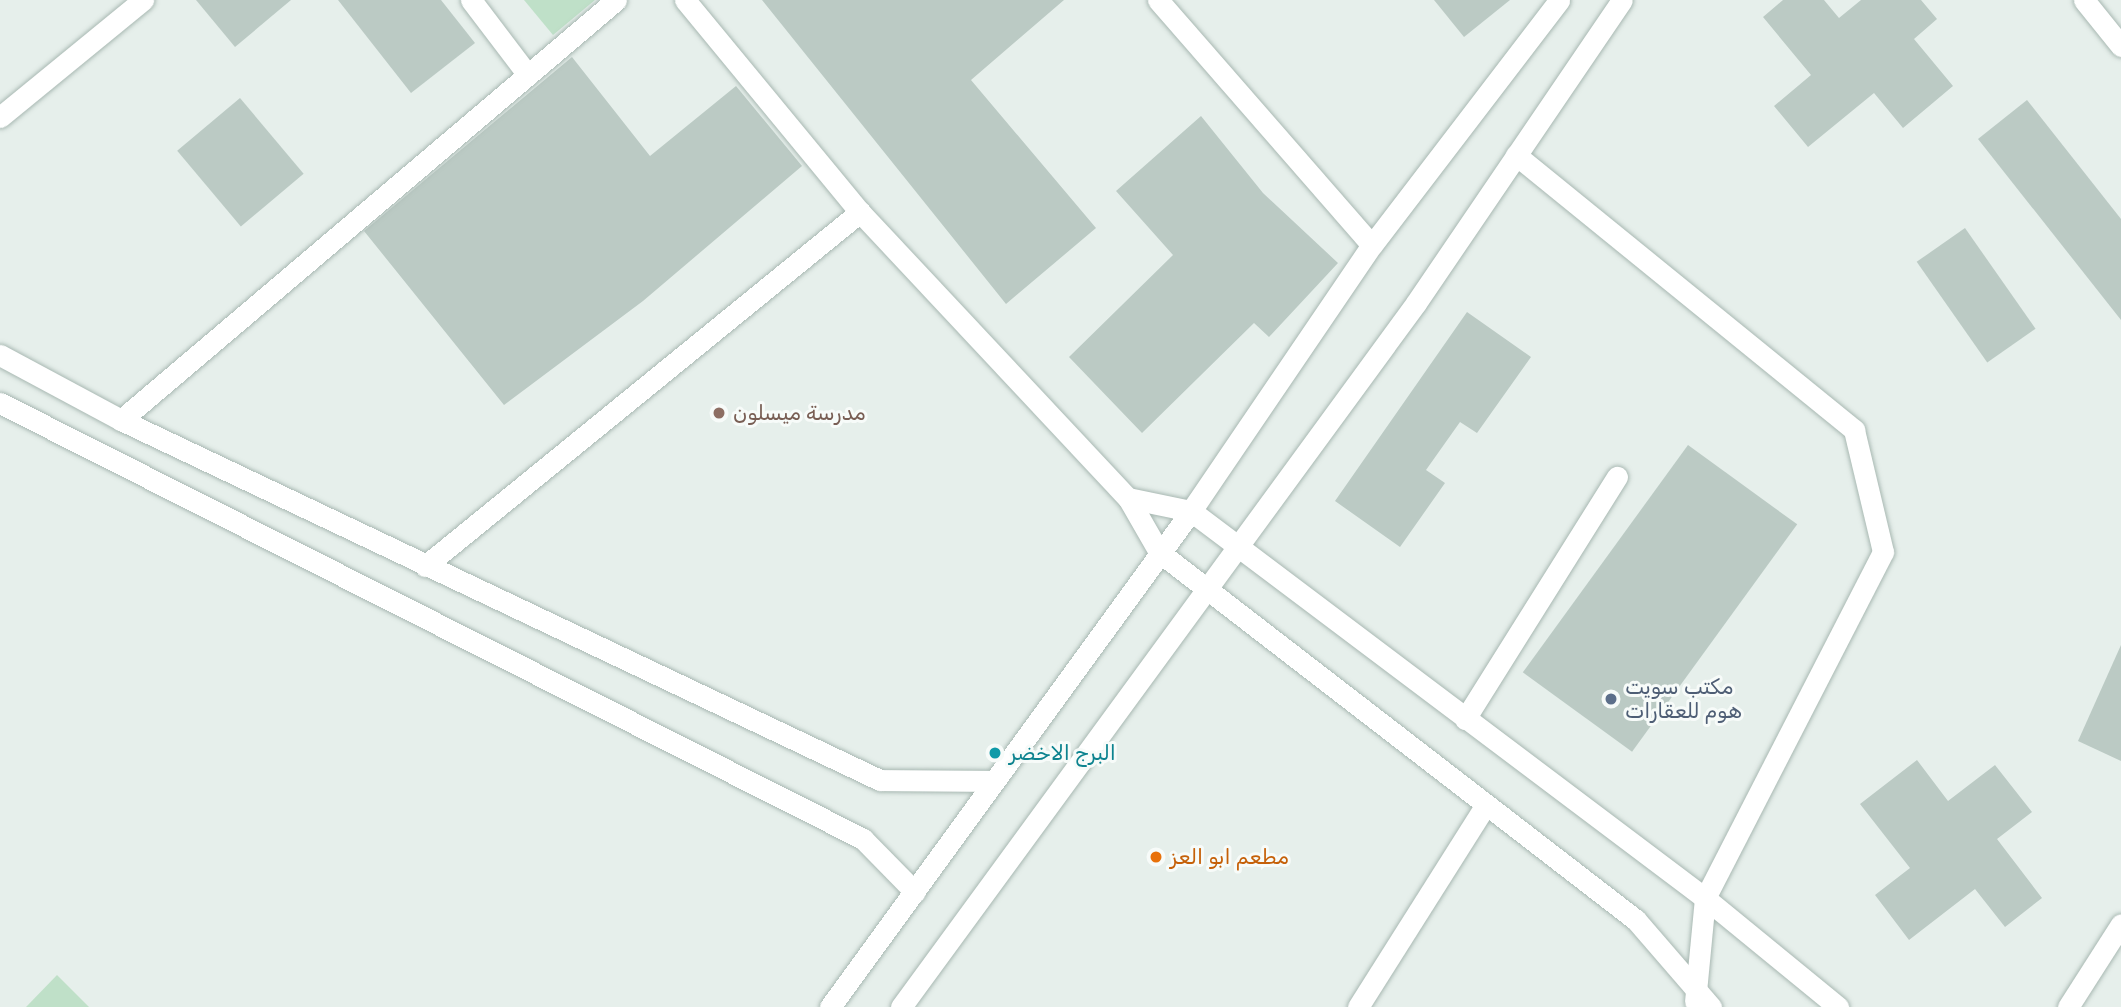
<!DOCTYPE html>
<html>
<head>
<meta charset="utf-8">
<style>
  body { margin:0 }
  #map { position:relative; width:2121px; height:1007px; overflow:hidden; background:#e6efeb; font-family:Rubik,Cairo,sans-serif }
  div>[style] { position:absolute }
  .green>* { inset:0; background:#bfe0c8 }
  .building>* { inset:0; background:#bbcac4; transform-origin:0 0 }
  .roads { filter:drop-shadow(0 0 2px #a8b8b2) drop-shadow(0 0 2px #a8b8b2) }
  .street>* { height:21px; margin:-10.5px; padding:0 10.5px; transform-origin:10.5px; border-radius:10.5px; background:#fff }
  .secondary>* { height:21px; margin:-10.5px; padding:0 10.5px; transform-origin:10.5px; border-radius:10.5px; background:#fff }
  .dots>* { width:19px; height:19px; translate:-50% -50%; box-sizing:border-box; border:4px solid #f7fbf9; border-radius:50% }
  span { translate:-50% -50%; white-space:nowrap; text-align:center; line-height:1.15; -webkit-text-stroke:6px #f7fbf9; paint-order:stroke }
  .education-label { font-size:21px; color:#785e54 }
  .left { translate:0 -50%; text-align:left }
  .service-label { font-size:21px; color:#4e5e75 }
  .culture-label { font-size:21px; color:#0d838f }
  .food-label { font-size:21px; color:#c56008 }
</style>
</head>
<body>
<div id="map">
  <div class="green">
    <div style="clip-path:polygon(524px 0,595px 0,553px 35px)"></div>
    <div style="clip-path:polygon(57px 975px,89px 1007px,26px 1007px)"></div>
  </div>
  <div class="building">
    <div style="clip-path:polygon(196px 0,291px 0,235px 47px)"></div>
    <div style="clip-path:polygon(338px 0,441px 0,475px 43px,411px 93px)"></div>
    <div style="clip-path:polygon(762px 0,1064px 0,971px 80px,1096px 228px,1006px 304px)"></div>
    <div style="clip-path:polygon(1434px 0,1510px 0,1464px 37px)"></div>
    <div style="clip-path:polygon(1783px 0,1824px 0,1839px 18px,1861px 0,1921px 0,1937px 19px,1914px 39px,1953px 86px,1903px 128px,1874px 93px,1808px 147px,1774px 106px,1811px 75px,1763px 17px)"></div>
    <div style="clip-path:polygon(572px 57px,650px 156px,736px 86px,802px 166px,643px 301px,504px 405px,364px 231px)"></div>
    <div style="left:240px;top:98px;width:99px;height:82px;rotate:50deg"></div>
    <div style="clip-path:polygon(2027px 100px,2121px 219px,2121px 320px,1978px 139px)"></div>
    <div style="clip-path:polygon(1201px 116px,1263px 193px,1338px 263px,1269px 337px,1254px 323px,1142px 433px,1069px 357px,1173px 255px,1116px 191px)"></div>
    <div style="left:1965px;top:228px;width:123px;height:59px;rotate:55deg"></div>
    <div style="clip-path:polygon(1467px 312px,1531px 357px,1477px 433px,1460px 422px,1426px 470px,1445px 483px,1400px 547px,1335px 501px)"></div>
    <div style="left:1688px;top:445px;width:135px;height:281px;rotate:36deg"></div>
    <div style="clip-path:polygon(2121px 645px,2121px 761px,2078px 741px)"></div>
    <div style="clip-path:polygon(1917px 760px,1948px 801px,1995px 765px,2032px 812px,1997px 839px,2042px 898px,2005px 927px,1975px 889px,1909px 940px,1875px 895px,1910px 868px,1860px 804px)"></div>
  </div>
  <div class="roads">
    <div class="street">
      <div style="left:471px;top:0;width:94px;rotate:52.8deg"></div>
      <div style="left:685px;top:0;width:275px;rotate:50.5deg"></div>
      <div style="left:860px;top:212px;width:392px;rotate:46.9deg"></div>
      <div style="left:1128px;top:498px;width:62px;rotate:60.1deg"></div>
      <div style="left:1159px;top:552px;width:602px;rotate:37.65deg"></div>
      <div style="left:1636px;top:920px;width:115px;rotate:49.2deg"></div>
      <div style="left:1158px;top:0;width:325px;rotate:48.9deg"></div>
      <div style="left:0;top:117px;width:185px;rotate:-39.3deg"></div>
      <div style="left:1516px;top:155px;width:436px;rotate:39.1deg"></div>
      <div style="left:1854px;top:430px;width:125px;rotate:76.6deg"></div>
      <div style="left:1883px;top:552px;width:389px;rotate:117.2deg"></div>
      <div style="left:1705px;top:898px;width:104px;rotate:95.5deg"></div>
      <div style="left:0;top:355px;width:137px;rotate:28.2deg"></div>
      <div style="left:121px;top:420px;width:840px;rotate:25.38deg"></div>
      <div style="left:880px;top:780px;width:113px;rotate:0.5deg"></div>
      <div style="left:0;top:403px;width:967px;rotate:26.8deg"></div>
      <div style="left:863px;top:839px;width:74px;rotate:45.5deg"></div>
      <div style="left:121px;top:420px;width:649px;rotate:-40.31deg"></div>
      <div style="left:1128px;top:498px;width:64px;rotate:11.7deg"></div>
      <div style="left:1191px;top:511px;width:643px;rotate:36.98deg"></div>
      <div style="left:1705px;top:898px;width:172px;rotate:39.3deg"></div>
      <div style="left:425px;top:566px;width:561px;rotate:-39.14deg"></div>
      <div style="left:1465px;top:719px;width:286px;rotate:-57.9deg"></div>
      <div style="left:1358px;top:1007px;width:238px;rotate:-57.7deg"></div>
    </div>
    <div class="secondary">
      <div style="left:2084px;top:0;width:59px;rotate:51.2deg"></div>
      <div style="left:830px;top:1007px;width:613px;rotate:-53.95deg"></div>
      <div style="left:1191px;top:511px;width:322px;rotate:-55.8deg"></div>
      <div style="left:1372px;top:245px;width:308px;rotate:-52.6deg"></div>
      <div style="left:901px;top:1007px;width:872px;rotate:-53.81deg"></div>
      <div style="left:1416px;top:303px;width:366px;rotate:-55.8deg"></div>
      <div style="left:2068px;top:1007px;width:98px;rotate:-57.4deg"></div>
    </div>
  </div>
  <div class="dots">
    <div style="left:719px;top:413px;background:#8d6e63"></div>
    <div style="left:1611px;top:699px;background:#5c6f8a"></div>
    <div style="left:995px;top:753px;background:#0f9aa8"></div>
    <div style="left:1156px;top:857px;background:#e8710a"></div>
  </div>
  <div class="education-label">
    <span class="left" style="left:733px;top:413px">مدرسة ميسلون</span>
  </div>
  <div class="service-label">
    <span class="left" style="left:1625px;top:699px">مكتب سويت<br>هوم للعقارات</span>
  </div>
  <div class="culture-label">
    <span class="left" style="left:1009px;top:753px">البرج الاخضر</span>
  </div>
  <div class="food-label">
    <span class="left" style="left:1170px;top:857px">مطعم ابو العز</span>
  </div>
</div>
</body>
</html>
